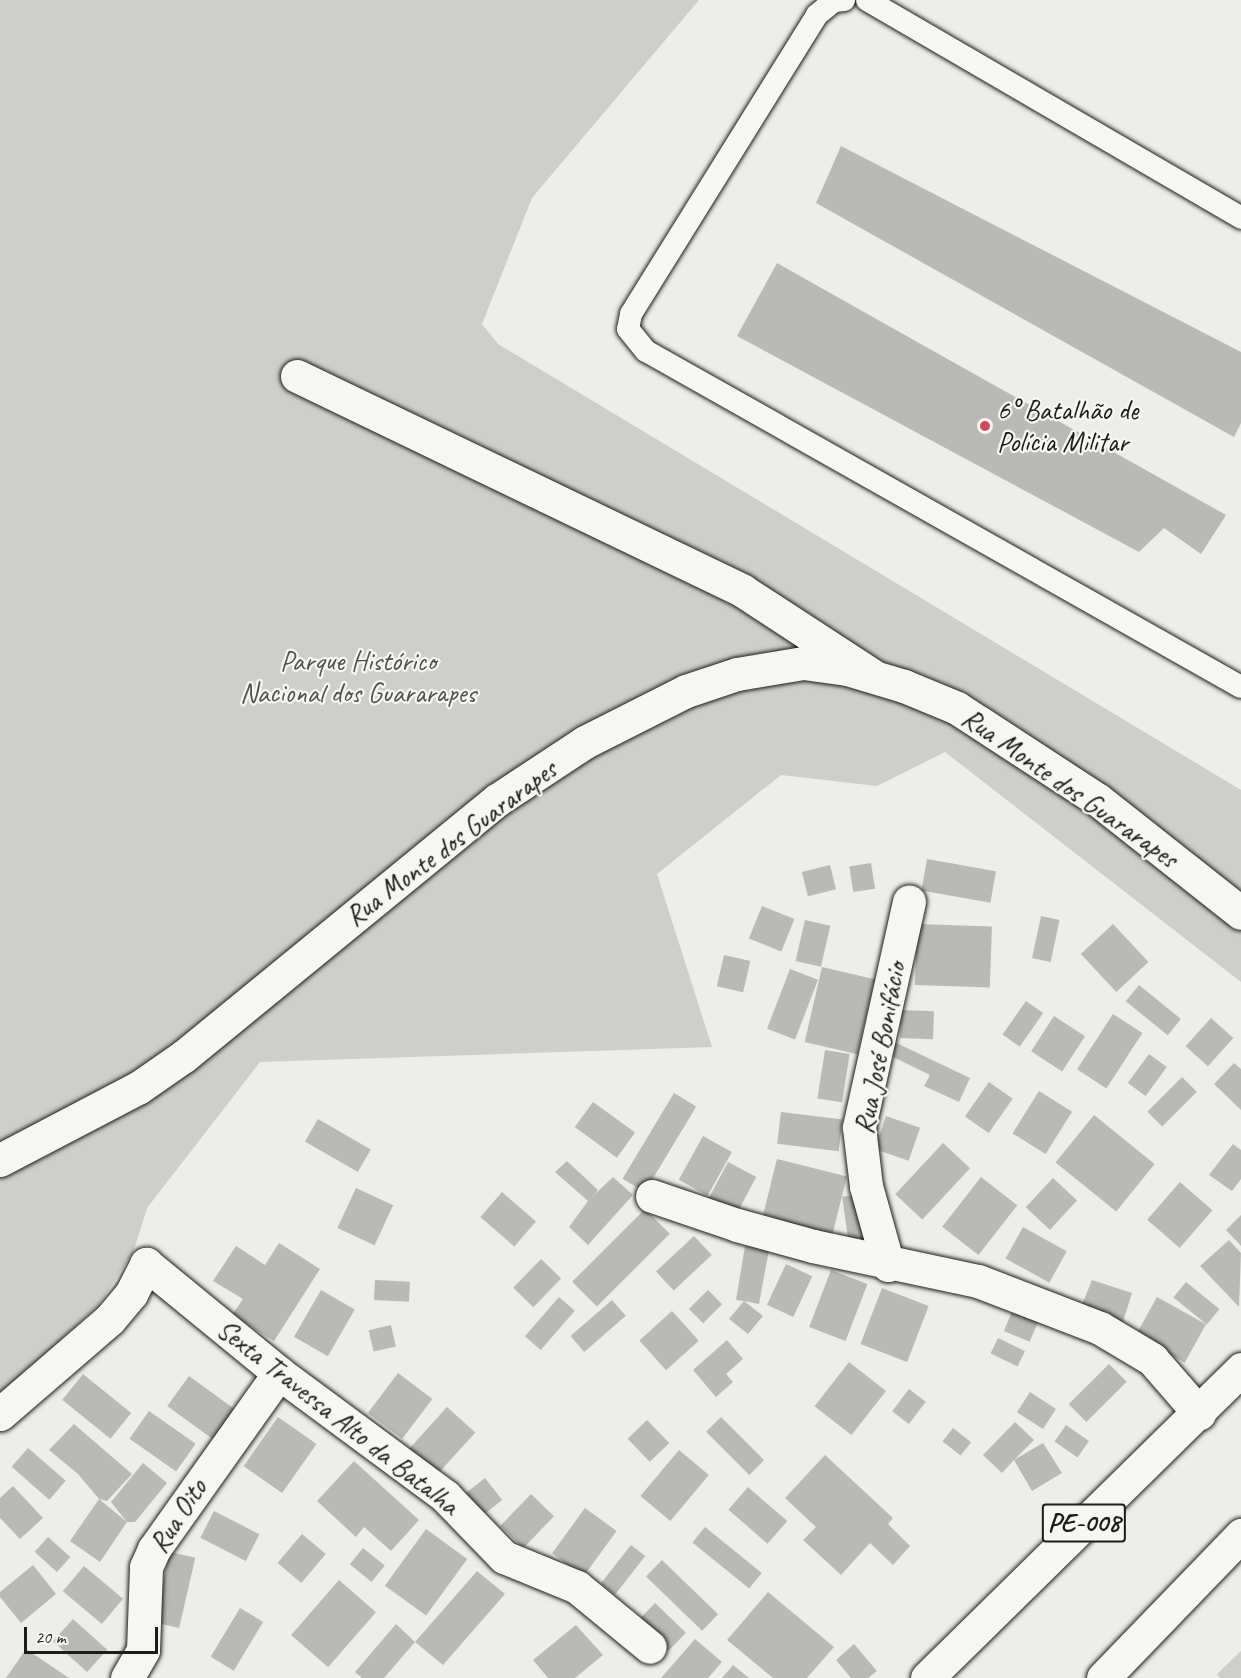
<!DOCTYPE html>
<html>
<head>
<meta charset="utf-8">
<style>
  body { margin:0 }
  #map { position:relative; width:1241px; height:1678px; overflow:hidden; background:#edede9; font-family:Caveat,sans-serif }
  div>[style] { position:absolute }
  .green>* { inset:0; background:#cececb }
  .building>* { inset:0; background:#b9b9b6; transform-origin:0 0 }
  .roads { filter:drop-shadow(0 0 2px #1c1c1c) drop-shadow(0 0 2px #1c1c1c) }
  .service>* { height:22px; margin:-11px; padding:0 11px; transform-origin:11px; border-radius:11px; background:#f6f6f2 }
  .minor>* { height:33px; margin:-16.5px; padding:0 16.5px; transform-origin:16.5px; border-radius:16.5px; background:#f6f6f2 }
  .secondary>* { height:33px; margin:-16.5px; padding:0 16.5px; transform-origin:16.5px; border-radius:16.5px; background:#f6f6f2 }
  .trunk>* { height:33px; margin:-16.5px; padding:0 16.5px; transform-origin:16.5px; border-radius:16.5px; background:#f6f6f2 }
  .dots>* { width:16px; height:16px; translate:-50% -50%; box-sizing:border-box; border:3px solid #f6f6f2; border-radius:50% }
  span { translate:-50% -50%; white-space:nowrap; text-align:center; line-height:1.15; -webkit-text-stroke:4.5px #f6f6f2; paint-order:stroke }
  .shield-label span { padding:2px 4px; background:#f6f6f2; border:2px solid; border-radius:4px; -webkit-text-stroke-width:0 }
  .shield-label { font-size:27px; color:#1c1c1c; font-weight:700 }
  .poi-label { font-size:28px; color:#1c1c1c }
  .left { translate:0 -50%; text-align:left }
  .park-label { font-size:28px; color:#515151 }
  .street-label { font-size:28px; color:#1c1c1c }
  .scale { position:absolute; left:24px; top:1627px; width:134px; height:27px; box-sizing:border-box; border:3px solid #1c1c1c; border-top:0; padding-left:8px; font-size:18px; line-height:21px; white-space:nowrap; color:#1c1c1c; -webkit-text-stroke:4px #f6f6f2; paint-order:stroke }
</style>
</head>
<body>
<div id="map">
  <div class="green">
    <div style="clip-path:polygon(0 0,699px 0,532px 198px,482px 324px,498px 344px,1241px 790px,1241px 982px,945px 752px,877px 786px,781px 775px,657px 874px,712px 1047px,260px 1062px,147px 1208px,134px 1250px,98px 1306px,0 1394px)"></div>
    <div style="clip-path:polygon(1241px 1651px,1241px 1678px,1220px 1678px,1217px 1674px)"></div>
  </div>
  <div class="building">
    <div style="clip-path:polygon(841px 146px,1241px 352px,1241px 423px,1234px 437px,816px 203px)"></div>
    <div style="clip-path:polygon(777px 263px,887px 325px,1226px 515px,1201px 554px,1164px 528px,1139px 552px,737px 336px)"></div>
    <div style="left:927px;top:859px;width:70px;height:32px;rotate:10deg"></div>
    <div style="left:871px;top:863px;width:26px;height:22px;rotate:81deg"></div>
    <div style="left:830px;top:865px;width:25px;height:29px;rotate:76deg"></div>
    <div style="left:762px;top:906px;width:35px;height:35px;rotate:22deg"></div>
    <div style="left:1041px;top:916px;width:19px;height:43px;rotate:12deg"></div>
    <div style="left:805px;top:920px;width:26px;height:42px;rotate:13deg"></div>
    <div style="left:917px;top:924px;width:75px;height:61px;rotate:2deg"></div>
    <div style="left:1113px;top:924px;width:52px;height:44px;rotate:47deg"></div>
    <div style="left:724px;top:955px;width:27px;height:32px;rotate:13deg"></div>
    <div style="left:822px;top:967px;width:54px;height:77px;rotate:13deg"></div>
    <div style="left:790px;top:969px;width:30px;height:64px;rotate:21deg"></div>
    <div style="left:1139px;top:985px;width:54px;height:21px;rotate:39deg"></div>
    <div style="left:1026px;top:1001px;width:21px;height:41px;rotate:35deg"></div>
    <div style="left:901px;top:1010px;width:33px;height:28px;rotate:2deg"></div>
    <div style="left:1113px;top:1014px;width:35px;height:66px;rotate:33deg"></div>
    <div style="left:1054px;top:1016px;width:37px;height:42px;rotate:33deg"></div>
    <div style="left:1211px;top:1018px;width:30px;height:38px;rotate:42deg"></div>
    <div style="clip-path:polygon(886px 1038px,970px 1078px,959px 1102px,924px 1086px,930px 1075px,881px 1051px)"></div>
    <div style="left:825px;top:1050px;width:25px;height:49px;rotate:9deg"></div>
    <div style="left:1149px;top:1054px;width:22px;height:36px;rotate:36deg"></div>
    <div style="clip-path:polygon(1234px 1063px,1241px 1069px,1241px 1110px,1214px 1084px)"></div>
    <div style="left:1182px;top:1077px;width:21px;height:49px;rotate:45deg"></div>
    <div style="left:989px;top:1082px;width:29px;height:42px;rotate:35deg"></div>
    <div style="left:1039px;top:1091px;width:39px;height:50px;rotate:32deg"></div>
    <div style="left:674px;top:1093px;width:26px;height:100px;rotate:31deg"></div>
    <div style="left:593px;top:1102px;width:52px;height:31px;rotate:36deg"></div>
    <div style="left:781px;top:1112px;width:62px;height:32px;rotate:7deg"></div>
    <div style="left:1094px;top:1115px;width:78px;height:61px;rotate:39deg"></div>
    <div style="left:886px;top:1116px;width:36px;height:35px;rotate:19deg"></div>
    <div style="left:318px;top:1119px;width:61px;height:26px;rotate:30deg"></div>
    <div style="left:703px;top:1136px;width:33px;height:50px;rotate:29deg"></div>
    <div style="left:943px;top:1143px;width:37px;height:70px;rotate:43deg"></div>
    <div style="clip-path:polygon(1233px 1144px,1241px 1150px,1241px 1179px,1232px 1191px,1209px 1175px)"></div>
    <div style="left:777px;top:1159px;width:72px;height:69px;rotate:14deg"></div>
    <div style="clip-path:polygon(567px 1161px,598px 1190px,592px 1197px,613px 1177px,633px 1195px,588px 1245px,569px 1227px,588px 1201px,555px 1172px)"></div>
    <div style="left:728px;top:1162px;width:32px;height:46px;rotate:28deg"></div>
    <div style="left:981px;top:1177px;width:46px;height:63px;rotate:38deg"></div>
    <div style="left:1053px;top:1178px;width:33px;height:40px;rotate:43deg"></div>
    <div style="left:1180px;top:1182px;width:43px;height:50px;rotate:41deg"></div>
    <div style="left:356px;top:1188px;width:41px;height:44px;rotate:25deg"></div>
    <div style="left:502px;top:1192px;width:45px;height:33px;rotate:41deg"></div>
    <div style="left:861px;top:1194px;width:51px;height:19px;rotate:82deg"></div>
    <div style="left:645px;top:1209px;width:35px;height:103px;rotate:45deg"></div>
    <div style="clip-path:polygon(1241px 1215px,1241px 1246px,1226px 1230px)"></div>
    <div style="left:1023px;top:1227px;width:50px;height:36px;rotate:29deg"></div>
    <div style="left:694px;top:1236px;width:26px;height:52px;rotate:47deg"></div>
    <div style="clip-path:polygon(1229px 1240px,1241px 1253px,1239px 1307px,1200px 1266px)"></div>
    <div style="clip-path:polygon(279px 1243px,320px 1269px,274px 1341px,232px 1315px,243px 1299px,213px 1281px,236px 1246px,265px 1265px)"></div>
    <div style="clip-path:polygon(745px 1246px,769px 1250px,759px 1304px,744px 1301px,763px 1316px,748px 1334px,729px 1319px,744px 1301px,736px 1300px)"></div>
    <div style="left:541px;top:1259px;width:28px;height:40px;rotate:44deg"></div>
    <div style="left:786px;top:1264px;width:29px;height:45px;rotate:25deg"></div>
    <div style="left:831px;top:1270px;width:39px;height:61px;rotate:21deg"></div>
    <div style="left:375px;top:1280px;width:35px;height:20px;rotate:3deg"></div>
    <div style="clip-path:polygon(1092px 1280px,1132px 1293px,1121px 1328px,1081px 1307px)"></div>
    <div style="left:1186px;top:1282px;width:43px;height:20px;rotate:39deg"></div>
    <div style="left:882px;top:1288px;width:50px;height:60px;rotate:21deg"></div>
    <div style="left:321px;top:1290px;width:39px;height:54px;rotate:30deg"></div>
    <div style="left:708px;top:1290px;width:20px;height:27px;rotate:45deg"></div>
    <div style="left:559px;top:1297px;width:21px;height:52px;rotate:41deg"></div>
    <div style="left:1157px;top:1297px;width:56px;height:44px;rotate:29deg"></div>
    <div style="left:612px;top:1300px;width:21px;height:55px;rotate:49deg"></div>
    <div style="left:1014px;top:1307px;width:28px;height:26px;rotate:23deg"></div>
    <div style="left:672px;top:1311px;width:40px;height:44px;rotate:48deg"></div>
    <div style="left:391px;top:1325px;width:22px;height:23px;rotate:77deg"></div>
    <div style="left:998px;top:1338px;width:30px;height:17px;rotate:26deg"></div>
    <div style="clip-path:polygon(727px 1340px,743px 1359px,726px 1374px,733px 1382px,716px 1397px,693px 1370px)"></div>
    <div style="left:849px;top:1362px;width:47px;height:56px;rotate:38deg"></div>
    <div style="left:1109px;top:1364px;width:25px;height:57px;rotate:45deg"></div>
    <div style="left:398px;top:1373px;width:43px;height:50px;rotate:37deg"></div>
    <div style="left:83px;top:1374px;width:62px;height:33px;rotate:39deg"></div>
    <div style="left:189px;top:1376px;width:62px;height:37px;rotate:36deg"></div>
    <div style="left:909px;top:1389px;width:21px;height:28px;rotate:37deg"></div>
    <div style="left:1030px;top:1392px;width:31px;height:24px;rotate:33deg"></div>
    <div style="left:447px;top:1407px;width:38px;height:56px;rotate:42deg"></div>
    <div style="left:149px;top:1411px;width:57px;height:34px;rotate:35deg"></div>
    <div style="left:278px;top:1417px;width:47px;height:60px;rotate:35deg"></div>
    <div style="left:721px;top:1417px;width:61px;height:21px;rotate:45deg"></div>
    <div style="left:647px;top:1420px;width:32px;height:27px;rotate:46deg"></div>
    <div style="clip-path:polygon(1015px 1422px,1034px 1440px,1014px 1460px,1043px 1443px,1062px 1473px,1032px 1491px,1014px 1460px,1002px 1473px,983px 1455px)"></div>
    <div style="clip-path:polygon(74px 1424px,132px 1474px,107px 1501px,99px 1499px,127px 1522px,111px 1502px,143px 1463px,167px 1483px,135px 1522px,127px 1522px,100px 1562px,70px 1541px,99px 1499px,78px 1474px,49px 1450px)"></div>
    <div style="left:1066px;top:1425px;width:28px;height:20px;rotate:35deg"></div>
    <div style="left:953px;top:1428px;width:23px;height:17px;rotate:38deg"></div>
    <div style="left:28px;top:1448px;width:50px;height:25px;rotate:41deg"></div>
    <div style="left:679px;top:1450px;width:39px;height:60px;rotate:40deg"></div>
    <div style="clip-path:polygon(825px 1455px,893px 1518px,888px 1524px,910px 1546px,893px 1565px,870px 1543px,841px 1575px,803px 1540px,816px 1527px,785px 1498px)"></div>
    <div style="clip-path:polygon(354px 1461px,419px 1520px,391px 1551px,364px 1527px,356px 1537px,317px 1501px)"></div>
    <div style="left:485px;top:1478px;width:28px;height:25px;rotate:52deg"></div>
    <div style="clip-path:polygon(13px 1486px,43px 1518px,20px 1539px,0 1518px,0 1498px)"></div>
    <div style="left:748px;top:1487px;width:52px;height:30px;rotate:41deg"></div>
    <div style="left:531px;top:1494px;width:32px;height:44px;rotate:44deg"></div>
    <div style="left:585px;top:1508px;width:39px;height:56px;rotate:36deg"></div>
    <div style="left:214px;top:1511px;width:51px;height:30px;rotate:27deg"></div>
    <div style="left:705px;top:1527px;width:73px;height:20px;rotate:39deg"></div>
    <div style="left:426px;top:1529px;width:51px;height:70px;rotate:36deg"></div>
    <div style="left:302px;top:1534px;width:31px;height:38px;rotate:40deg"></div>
    <div style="left:48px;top:1537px;width:30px;height:20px;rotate:42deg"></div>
    <div style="left:631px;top:1545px;width:18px;height:49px;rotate:38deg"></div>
    <div style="left:363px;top:1548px;width:28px;height:21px;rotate:39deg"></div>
    <div style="left:170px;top:1552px;width:26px;height:72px;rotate:13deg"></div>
    <div style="left:662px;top:1560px;width:78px;height:23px;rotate:44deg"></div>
    <div style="clip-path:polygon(33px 1565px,56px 1594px,21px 1623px,0 1597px,0 1592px)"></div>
    <div style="left:84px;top:1566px;width:51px;height:33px;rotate:40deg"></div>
    <div style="clip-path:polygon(477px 1571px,505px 1594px,443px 1665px,415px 1642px,384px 1678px,362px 1678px,355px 1672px,396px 1624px,415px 1642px)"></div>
    <div style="left:339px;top:1580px;width:49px;height:73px;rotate:41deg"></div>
    <div style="clip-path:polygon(768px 1592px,834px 1647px,807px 1678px,773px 1678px,727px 1640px)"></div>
    <div style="left:655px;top:1603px;width:43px;height:25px;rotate:44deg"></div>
    <div style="left:240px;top:1608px;width:27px;height:57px;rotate:31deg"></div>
    <div style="left:73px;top:1619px;width:46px;height:30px;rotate:42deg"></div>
    <div style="clip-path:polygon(576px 1625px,603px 1655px,575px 1678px,548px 1678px,533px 1660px)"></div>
    <div style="clip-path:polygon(695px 1639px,722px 1662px,708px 1678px,661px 1678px)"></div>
    <div style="clip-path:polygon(854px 1644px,877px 1671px,868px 1678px,851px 1678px,836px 1660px)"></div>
    <div style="clip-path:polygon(26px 1649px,69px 1678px,6px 1678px)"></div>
    <div style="clip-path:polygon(733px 1665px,749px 1678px,722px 1678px)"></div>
  </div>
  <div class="roads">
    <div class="service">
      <div style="left:844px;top:0;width:10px;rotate:174deg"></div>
      <div style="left:834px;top:1px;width:22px;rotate:141deg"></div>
      <div style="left:817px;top:15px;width:352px;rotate:121.9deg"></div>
      <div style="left:631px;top:314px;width:15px;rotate:101deg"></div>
      <div style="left:628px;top:329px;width:28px;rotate:51deg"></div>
      <div style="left:646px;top:351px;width:683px;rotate:29.45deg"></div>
      <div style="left:867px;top:0;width:433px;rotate:30.2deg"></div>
    </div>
    <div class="minor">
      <div style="left:297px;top:376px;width:495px;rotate:25.7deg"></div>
      <div style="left:743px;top:591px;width:154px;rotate:33.1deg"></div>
      <div style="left:652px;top:1196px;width:90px;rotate:18.8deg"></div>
      <div style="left:737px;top:1225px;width:79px;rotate:15.4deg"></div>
      <div style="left:813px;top:1246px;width:169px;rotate:12deg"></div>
      <div style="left:978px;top:1281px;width:131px;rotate:21.1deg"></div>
      <div style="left:1100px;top:1328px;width:61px;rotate:30.8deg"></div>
      <div style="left:1152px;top:1359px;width:72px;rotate:49deg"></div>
      <div style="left:888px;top:1265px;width:82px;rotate:-105.6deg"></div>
      <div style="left:866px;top:1186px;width:59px;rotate:-96.8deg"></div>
      <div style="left:859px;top:1127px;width:231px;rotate:-77.5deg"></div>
      <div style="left:0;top:1414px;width:145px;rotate:-40.8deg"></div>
      <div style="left:110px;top:1319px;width:33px;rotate:-50deg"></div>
      <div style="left:131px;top:1294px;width:34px;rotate:-63deg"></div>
      <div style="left:146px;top:1264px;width:172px;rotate:39.3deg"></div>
      <div style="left:279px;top:1373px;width:207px;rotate:36.5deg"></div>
      <div style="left:445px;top:1496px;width:85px;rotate:46deg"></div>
      <div style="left:504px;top:1557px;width:79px;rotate:22.3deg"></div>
      <div style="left:577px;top:1587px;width:94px;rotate:39.4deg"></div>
      <div style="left:127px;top:1678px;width:32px;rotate:-60deg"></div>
      <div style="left:143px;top:1650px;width:83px;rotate:-87.9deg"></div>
      <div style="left:146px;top:1567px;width:20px;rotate:-66deg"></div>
      <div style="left:154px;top:1549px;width:216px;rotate:-54.6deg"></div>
    </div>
    <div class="secondary">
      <div style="left:0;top:1160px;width:156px;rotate:-27.6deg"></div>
      <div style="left:138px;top:1088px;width:56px;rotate:-34.8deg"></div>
      <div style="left:184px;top:1056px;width:404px;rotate:-39.3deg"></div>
      <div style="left:497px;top:800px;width:105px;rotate:-33.4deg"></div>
      <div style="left:585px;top:742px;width:113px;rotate:-26.8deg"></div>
      <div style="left:686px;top:691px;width:54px;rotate:-18.4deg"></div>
      <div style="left:737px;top:674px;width:67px;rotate:-9.5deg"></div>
      <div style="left:803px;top:663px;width:44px;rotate:7.8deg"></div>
      <div style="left:847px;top:669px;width:59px;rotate:16.6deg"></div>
      <div style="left:904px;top:686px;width:57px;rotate:22.5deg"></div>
      <div style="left:957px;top:708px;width:168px;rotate:33.1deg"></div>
      <div style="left:1098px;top:800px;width:182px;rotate:38.3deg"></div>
    </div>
    <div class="trunk">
      <div style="left:927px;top:1678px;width:441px;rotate:-44.5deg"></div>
      <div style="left:1103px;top:1678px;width:199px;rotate:-46deg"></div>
    </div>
  </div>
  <div class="dots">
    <div style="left:985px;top:426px;background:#d1495b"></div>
  </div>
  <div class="shield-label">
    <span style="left:1084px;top:1523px">PE-008</span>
  </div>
  <div class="poi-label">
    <span class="left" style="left:997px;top:426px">6° Batalhão de<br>Polícia Militar</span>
  </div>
  <div class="park-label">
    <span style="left:358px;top:677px">Parque Histórico<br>Nacional dos Guararapes</span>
  </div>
  <div class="street-label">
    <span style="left:1070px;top:788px;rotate:35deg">Rua Monte dos Guararapes</span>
    <span style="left:451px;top:843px;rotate:-37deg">Rua Monte dos Guararapes</span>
    <span style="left:880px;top:1048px;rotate:-79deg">Rua José Bonifácio</span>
    <span style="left:338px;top:1417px;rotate:38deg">Sexta Travessa Alto da Batalha</span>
    <span style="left:178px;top:1516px;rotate:-57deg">Rua Oito</span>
  </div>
  <div class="scale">20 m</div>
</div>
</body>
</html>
